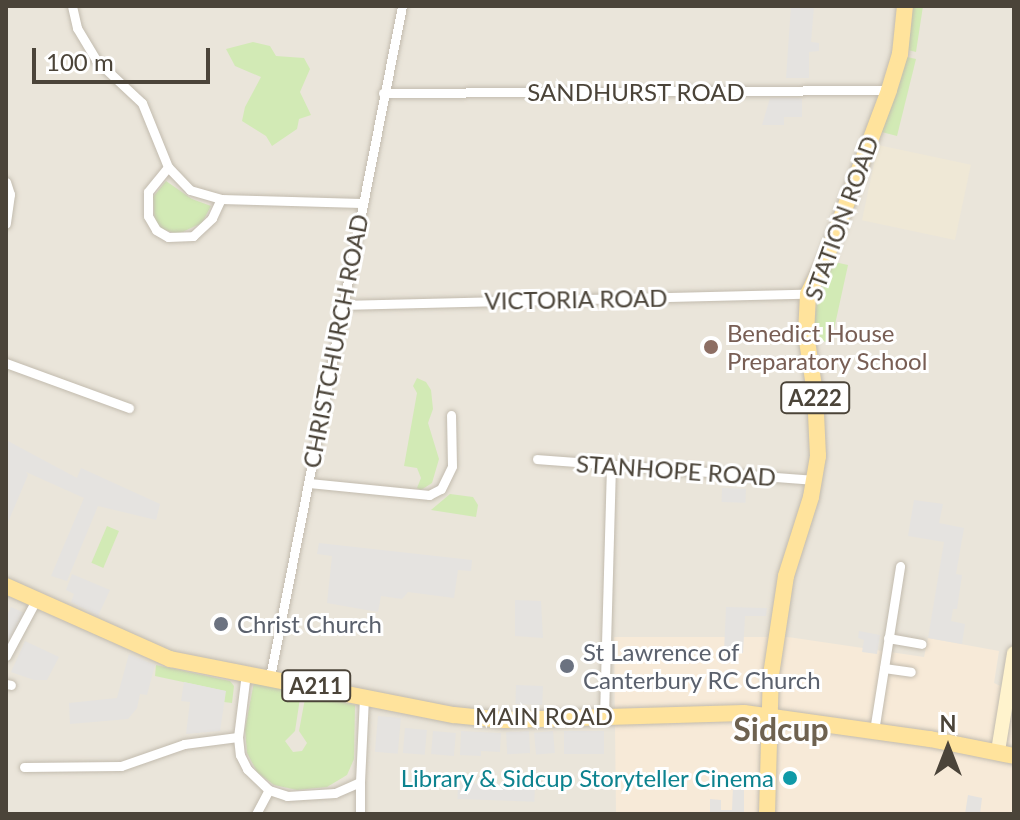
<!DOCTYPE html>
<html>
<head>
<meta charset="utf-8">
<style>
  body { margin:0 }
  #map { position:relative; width:1020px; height:820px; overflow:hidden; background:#f6f3ec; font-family:Lato,sans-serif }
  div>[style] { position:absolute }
  .residential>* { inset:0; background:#eae5da; transform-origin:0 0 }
  .commercial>* { inset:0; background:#f7ead8 }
  .education>* { inset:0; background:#efe8d6; transform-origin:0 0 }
  .green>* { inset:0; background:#d2eab5; transform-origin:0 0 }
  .parking>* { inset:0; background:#e5e3e0; transform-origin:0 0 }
  .roads { filter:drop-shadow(0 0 2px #c2bbae) drop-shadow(0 0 2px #c2bbae) }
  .street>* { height:9px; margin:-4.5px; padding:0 4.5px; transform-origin:4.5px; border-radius:4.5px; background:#fff }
  .secondary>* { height:14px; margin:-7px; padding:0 7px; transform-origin:7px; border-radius:7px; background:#fff3cd }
  .primary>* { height:16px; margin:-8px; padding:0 8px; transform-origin:8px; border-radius:8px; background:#ffe39c }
  .dots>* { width:22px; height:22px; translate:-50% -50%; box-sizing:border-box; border:4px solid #fff; border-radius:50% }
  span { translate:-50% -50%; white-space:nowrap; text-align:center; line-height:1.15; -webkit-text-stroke:6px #fff; paint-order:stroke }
  .shield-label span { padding:2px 6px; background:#fff; border:2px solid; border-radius:6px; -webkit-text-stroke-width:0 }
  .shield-label { font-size:22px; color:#4b4439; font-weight:700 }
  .street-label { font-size:24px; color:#4b4439 }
  .education-label { font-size:24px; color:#785e54 }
  .left { translate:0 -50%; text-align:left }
  .worship-label { font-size:24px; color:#5b616d }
  .culture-label { font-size:24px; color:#0d838f }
  .right { translate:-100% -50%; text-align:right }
  .district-label { font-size:32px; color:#6e6250; font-weight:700 }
  .frame { position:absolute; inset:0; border:8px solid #4b4439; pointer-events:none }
  .north { position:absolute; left:908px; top:708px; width:80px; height:80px; -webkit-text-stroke:6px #fff; paint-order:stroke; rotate:0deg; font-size:22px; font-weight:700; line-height:32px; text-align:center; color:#4b4439 }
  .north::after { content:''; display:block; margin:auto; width:28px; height:36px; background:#4b4439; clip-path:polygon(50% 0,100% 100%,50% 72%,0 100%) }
  .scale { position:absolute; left:32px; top:48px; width:178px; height:36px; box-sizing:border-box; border:4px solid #4b4439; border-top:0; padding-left:10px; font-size:24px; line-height:28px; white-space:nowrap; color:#4b4439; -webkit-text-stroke:6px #fff; paint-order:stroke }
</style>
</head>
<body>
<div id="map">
  <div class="residential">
    <div style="left:6px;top:6px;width:1008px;height:808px"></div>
  </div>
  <div class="commercial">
    <div style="clip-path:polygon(614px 637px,788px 637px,924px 657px,928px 638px,999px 651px,994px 683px,1014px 692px,1014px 814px,616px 814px)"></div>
  </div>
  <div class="education">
    <div style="left:878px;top:145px;width:95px;height:77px;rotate:12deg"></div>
  </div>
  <div class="green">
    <div style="clip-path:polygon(913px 6px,923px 6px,916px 52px,908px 50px)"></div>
    <div style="clip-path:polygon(253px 42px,270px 46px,276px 56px,304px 58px,310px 69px,300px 92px,311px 115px,299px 119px,297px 129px,272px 146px,266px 136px,242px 121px,245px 107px,261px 77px,235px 66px,226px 49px)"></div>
    <div style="clip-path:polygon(907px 57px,916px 59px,897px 136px,878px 131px)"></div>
    <div style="clip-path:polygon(166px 181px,192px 199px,211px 206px,202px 223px,178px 234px,162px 229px,155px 222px,153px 197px)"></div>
    <div style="clip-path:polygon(830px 261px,848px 265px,831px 343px,813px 339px,818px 289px)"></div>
    <div style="clip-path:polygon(417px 378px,426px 382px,431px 390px,433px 409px,428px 423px,439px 459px,432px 483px,421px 490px,417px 488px,421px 478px,417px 468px,404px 466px,417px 393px,413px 386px)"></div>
    <div style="clip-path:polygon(450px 494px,473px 497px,478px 505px,476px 517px,431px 510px)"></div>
    <div style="left:107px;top:526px;width:13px;height:40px;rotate:23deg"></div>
    <div style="clip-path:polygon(156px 665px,230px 681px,234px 686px,232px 703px,224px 702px,225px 691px,155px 676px)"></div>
    <div style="clip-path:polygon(254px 682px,301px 692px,295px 731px,285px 741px,293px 752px,302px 751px,307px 743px,299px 731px,306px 693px,355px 705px,354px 759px,347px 775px,327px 787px,297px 790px,274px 785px,257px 772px,247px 753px,245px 729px)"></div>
  </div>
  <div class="parking">
    <div style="clip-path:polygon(791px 6px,814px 6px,811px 42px,819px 43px,819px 51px,809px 52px,809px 78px,786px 78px)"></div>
    <div style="clip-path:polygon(770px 98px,802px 98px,802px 117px,784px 117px,784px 125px,762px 125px)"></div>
    <div style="clip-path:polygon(6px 440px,77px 478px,81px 468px,160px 504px,156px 520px,98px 506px,67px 581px,51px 576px,84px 498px,26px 472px,28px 475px,6px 527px)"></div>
    <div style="left:722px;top:488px;width:24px;height:14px;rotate:2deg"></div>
    <div style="clip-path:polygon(914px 500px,943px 504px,939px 523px,964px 528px,956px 574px,962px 575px,957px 609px,953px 609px,951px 621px,965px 624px,962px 644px,928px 638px,944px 542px,908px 536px)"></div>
    <div style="clip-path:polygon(319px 543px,472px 560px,471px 571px,458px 570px,454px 598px,408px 592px,402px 599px,381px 596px,378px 612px,327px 603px,332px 556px,317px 554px)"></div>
    <div style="clip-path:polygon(72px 574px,110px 590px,98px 616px,71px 602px,74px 594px,66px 590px)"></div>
    <div style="clip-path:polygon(515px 600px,541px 601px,543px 638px,515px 636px)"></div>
    <div style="clip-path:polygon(11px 607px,27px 614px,6px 656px,6px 617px)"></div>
    <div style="clip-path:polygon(726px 607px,767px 608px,766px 616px,745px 616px,743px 653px,724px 652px)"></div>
    <div style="clip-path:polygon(859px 631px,880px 635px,877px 654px,862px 652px,864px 640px,858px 638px)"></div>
    <div style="clip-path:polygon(25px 641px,59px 657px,47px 680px,34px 680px,11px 672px)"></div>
    <div style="clip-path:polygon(129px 654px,155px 665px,147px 695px,140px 694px,137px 708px,128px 719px,70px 724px,69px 703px,117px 698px)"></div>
    <div style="clip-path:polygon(184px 682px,226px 691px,220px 731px,186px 734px,190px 702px,181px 701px)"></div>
    <div style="left:516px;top:685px;width:27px;height:19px;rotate:2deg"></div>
    <div style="left:378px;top:716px;width:23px;height:36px;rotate:5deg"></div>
    <div style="left:405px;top:728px;width:22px;height:25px;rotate:5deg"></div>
    <div style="left:433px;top:731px;width:23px;height:23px;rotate:5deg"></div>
    <div style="clip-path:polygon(461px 731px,501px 733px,500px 752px,481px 751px,481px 756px,460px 755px)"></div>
    <div style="left:529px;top:731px;width:22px;height:23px;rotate:87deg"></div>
    <div style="left:553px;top:731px;width:22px;height:19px;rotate:85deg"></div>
    <div style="left:564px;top:731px;width:40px;height:23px"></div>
    <div style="left:458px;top:783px;width:77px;height:16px;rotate:2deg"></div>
    <div style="clip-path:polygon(733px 787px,744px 788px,744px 814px,679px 814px,710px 812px,710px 799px,721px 800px,721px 810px,732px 810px)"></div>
    <div style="clip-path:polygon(968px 795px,982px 798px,980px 814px,965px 814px)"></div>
  </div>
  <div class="roads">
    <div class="street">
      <div style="left:72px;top:6px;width:23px;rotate:77deg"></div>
      <div style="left:77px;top:28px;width:37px;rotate:59deg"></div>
      <div style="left:96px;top:60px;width:63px;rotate:43.1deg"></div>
      <div style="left:142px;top:103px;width:69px;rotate:67.9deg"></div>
      <div style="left:168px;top:167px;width:32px;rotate:46deg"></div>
      <div style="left:190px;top:190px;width:32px;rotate:16deg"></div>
      <div style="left:221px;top:199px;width:140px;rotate:1.6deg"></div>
      <div style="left:383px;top:93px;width:506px;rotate:-0.34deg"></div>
      <div style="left:168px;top:167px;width:32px;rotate:129deg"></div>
      <div style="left:148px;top:192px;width:24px;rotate:90deg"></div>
      <div style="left:148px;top:216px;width:16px;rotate:60deg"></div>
      <div style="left:156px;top:230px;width:14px;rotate:30deg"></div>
      <div style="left:168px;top:237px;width:25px;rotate:-2deg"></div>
      <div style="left:193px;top:236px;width:26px;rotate:-43deg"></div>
      <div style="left:212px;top:218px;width:21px;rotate:-65deg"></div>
      <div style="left:6px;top:182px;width:13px;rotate:72deg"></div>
      <div style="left:10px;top:194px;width:30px;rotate:98deg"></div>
      <div style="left:345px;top:305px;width:463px;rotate:-1.4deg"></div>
      <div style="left:6px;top:363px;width:131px;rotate:20.1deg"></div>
      <div style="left:537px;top:459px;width:278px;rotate:4.3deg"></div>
      <div style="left:309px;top:483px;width:121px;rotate:5.7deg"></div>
      <div style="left:429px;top:495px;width:13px;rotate:-27deg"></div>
      <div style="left:441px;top:489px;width:25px;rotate:-64deg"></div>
      <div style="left:452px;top:466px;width:51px;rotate:-91.1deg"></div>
      <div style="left:888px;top:638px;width:34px;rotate:10deg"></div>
      <div style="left:6px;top:656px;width:64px;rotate:-61.8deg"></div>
      <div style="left:884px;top:668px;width:27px;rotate:8deg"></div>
      <div style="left:246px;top:673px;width:64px;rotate:97.1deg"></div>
      <div style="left:238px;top:737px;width:18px;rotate:84deg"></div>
      <div style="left:240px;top:755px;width:16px;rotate:63deg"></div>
      <div style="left:247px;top:769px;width:30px;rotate:44deg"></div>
      <div style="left:269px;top:790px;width:19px;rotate:18deg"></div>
      <div style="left:287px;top:796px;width:48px;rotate:-3.6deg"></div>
      <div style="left:335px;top:793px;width:27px;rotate:-24deg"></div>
      <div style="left:360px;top:782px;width:84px;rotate:-87.3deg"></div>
      <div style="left:270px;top:677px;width:684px;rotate:-78.87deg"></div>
      <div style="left:6px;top:684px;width:5px;rotate:11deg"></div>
      <div style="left:604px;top:716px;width:251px;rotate:-88.4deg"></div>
      <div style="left:874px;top:731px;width:167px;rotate:-81deg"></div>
      <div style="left:24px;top:767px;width:97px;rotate:-0.6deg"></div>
      <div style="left:121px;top:766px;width:67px;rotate:-19.2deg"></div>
      <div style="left:184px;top:744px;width:54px;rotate:-7.4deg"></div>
      <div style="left:360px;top:782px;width:32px;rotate:90deg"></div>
      <div style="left:256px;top:814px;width:27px;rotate:-62deg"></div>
    </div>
    <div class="secondary">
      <div style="left:998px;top:751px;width:99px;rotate:-80.7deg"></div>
    </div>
    <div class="primary">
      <div style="left:6px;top:586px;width:180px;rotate:24deg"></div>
      <div style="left:170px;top:659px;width:289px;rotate:11.2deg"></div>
      <div style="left:454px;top:715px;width:50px;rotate:5.7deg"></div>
      <div style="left:504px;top:720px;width:240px;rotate:-1.7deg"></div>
      <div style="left:744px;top:713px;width:188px;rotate:8deg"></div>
      <div style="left:930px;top:739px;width:86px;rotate:11.4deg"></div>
      <div style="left:767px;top:814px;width:139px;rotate:-88.4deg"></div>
      <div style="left:771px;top:675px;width:100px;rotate:-81.4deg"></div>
      <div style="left:786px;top:576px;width:83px;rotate:-72.4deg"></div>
      <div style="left:811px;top:497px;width:42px;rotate:-80.3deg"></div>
      <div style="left:818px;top:456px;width:63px;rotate:-92.7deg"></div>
      <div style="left:815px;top:393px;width:60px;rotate:-98.7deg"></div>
      <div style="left:806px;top:334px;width:40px;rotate:-87.1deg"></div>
      <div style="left:808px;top:294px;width:40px;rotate:-63.4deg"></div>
      <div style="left:826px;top:258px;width:179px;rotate:-69.4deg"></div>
      <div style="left:889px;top:90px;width:38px;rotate:-73deg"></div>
      <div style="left:900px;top:54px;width:48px;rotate:-84.1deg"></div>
    </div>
  </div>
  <div class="dots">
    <div style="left:711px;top:347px;background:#8d6e63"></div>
    <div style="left:221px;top:624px;background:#6b7280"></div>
    <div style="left:567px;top:666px;background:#6b7280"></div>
    <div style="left:790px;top:778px;background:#0f9aa8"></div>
  </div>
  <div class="shield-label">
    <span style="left:815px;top:398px">A222</span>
    <span style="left:316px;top:686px">A211</span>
  </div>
  <div class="street-label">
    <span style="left:636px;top:92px">SANDHURST ROAD</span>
    <span style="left:841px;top:218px;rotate:-70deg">STATION ROAD</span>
    <span style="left:576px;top:299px;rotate:-1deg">VICTORIA ROAD</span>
    <span style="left:335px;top:341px;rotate:-79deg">CHRISTCHURCH ROAD</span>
    <span style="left:676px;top:470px;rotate:4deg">STANHOPE ROAD</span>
    <span style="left:544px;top:716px">MAIN ROAD</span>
  </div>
  <div class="education-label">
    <span class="left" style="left:727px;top:347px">Benedict House<br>Preparatory School</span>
  </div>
  <div class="worship-label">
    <span class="left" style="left:237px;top:624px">Christ Church</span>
    <span class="left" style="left:583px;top:666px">St Lawrence of<br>Canterbury RC Church</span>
  </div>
  <div class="culture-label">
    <span class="right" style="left:774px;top:778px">Library &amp; Sidcup Storyteller Cinema</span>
  </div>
  <div class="district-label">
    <span style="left:781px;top:729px">Sidcup</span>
  </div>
  <div class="frame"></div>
  <div class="north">N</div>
  <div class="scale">100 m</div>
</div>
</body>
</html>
